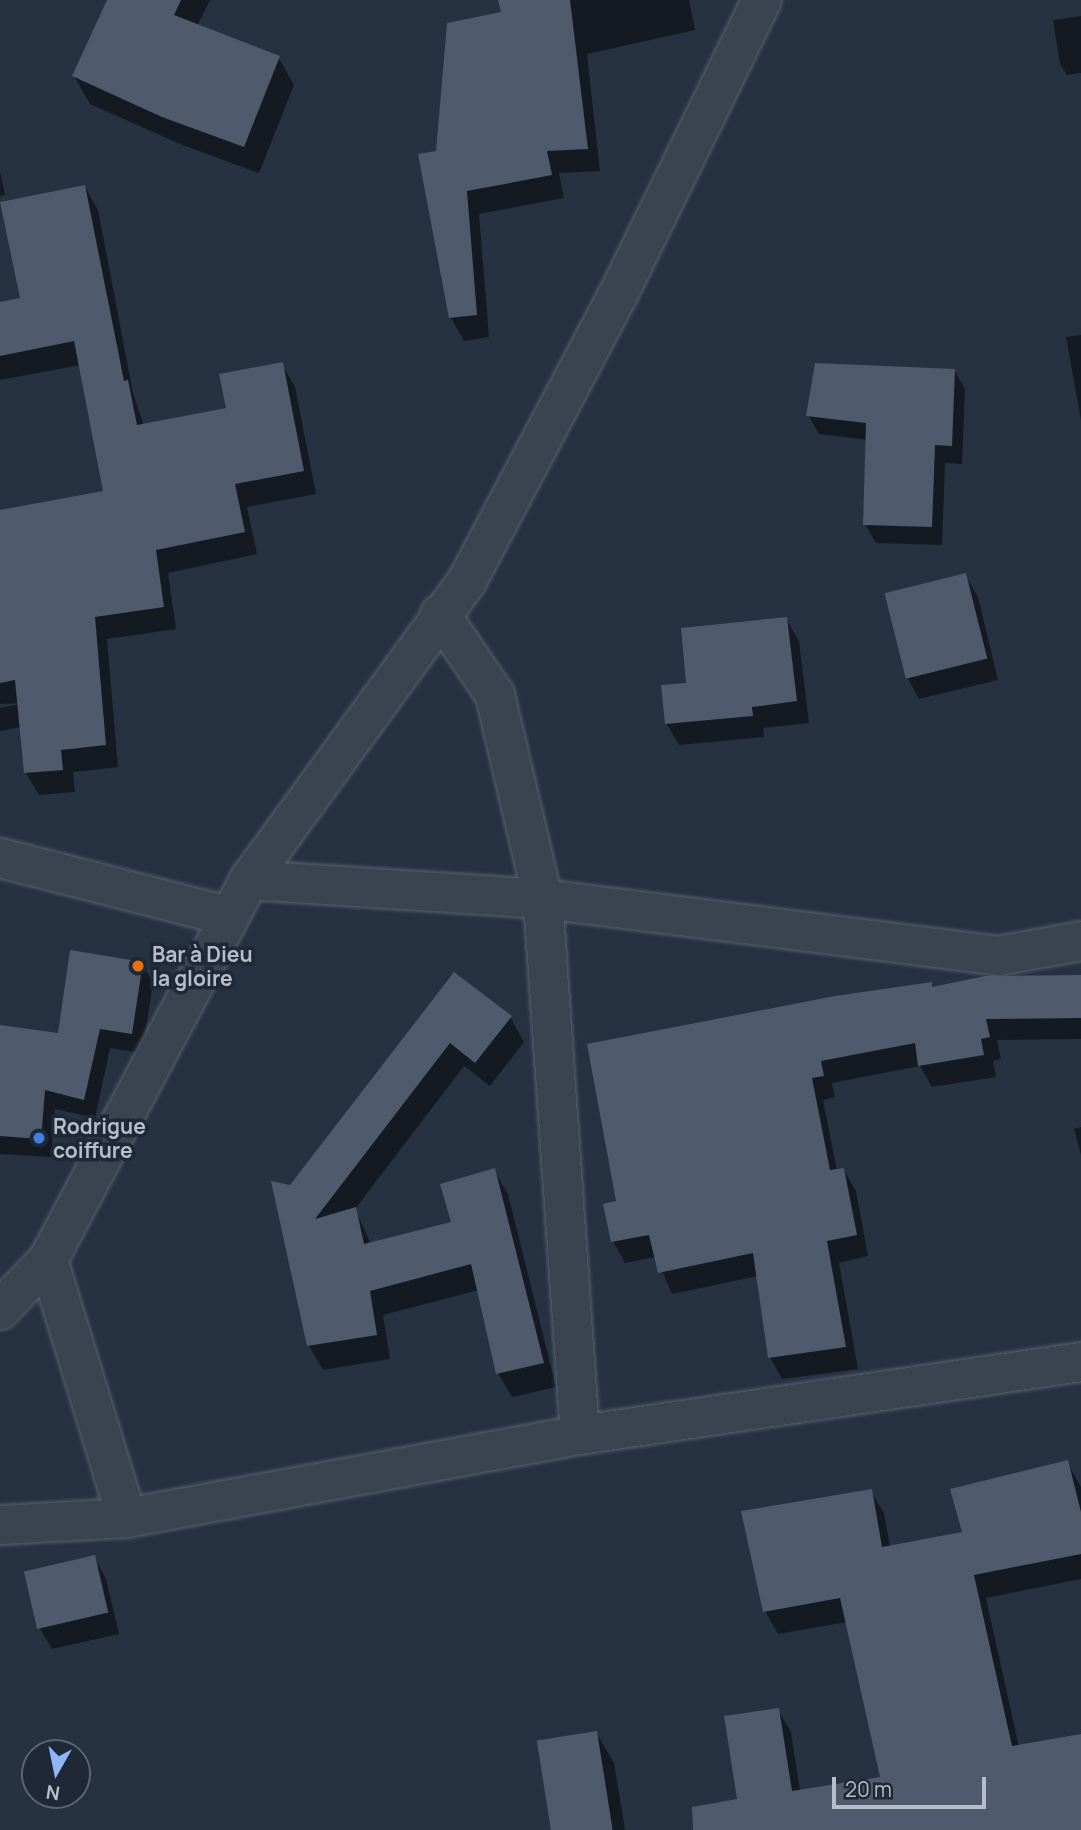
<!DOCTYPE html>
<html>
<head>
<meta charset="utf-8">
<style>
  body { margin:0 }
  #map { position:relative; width:1081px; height:1830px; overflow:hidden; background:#263141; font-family:Manrope,sans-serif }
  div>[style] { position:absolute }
  .shadow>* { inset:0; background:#0007 }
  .building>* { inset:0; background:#4f5a6c; transform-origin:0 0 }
  .roads { filter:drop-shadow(0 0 2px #58616e) drop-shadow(0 0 2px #58616e) }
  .minor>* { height:38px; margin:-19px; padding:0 19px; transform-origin:19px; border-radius:19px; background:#3a4350 }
  .dots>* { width:19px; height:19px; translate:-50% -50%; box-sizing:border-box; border:4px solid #1f2836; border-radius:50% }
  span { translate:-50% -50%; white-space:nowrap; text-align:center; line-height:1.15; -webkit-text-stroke:7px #1f2836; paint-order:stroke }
  .poi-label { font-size:21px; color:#b7becb; font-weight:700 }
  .left { translate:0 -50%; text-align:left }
  .north { position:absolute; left:21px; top:1739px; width:70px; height:70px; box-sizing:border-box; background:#1f2836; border:2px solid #5c6472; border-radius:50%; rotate:189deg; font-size:19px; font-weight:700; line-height:28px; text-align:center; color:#b7becb }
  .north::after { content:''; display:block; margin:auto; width:24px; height:32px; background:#8fb7f8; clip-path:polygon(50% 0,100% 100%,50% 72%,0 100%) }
  .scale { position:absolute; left:832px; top:1777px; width:154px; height:32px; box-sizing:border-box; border:4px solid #b7becb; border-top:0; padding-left:9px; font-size:21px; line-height:24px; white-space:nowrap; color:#b7becb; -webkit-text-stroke:5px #1f2836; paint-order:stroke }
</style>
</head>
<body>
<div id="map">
  <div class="shadow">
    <div style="clip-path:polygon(109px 0,210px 0,197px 26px,278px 57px,294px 85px,259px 173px,180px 144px,90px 104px,74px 76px)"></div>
    <div style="clip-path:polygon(500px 0,689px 0,695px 30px,587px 54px,600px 171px,559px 173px,564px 198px,479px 214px,489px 337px,464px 341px,451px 318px,438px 152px,503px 14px)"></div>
    <div style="clip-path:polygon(1081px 16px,1081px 73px,1067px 75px,1060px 64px,1053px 20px)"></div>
    <div style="clip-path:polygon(0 171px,5px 195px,0 196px)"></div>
    <div style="clip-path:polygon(85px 187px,98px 210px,133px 393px,144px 426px,228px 410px,282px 364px,295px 387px,316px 494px,247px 507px,257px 554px,168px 573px,176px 629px,107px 639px,118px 767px,73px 772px,75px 792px,39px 795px,26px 773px,21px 727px,0 731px,0 708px,26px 703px,0 704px,0 511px,105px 492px,81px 365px,0 380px,0 304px,22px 299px)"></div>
    <div style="clip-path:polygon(1081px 335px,1081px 420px,1066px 337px)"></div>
    <div style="clip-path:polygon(954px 370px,965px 389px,962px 464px,945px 463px,942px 545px,876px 543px,865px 524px,868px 440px,819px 434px,808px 415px)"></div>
    <div style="clip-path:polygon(965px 575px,978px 597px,998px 680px,919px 699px,907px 677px)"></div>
    <div style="clip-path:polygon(786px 619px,799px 641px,809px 723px,763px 728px,764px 737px,679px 745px,666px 723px,688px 684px)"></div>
    <div style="clip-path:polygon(142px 963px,153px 983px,142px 1053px,110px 1048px,95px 1118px,55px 1109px,51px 1157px,0 1154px,0 1027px,59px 1035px)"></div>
    <div style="clip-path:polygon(454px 975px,510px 1017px,524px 1042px,490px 1086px,464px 1066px,355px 1209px,371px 1244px,453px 1224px,494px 1170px,508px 1194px,556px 1387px,512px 1397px,498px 1373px,479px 1290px,383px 1315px,390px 1359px,323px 1370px,309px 1346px,291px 1187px)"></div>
    <div style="clip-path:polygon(1081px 977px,1081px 1039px,997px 1040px,1001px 1059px,993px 1061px,996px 1077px,932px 1087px,920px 1066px,832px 1083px,835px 1097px,823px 1100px,837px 1171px,844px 1170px,856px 1191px,868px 1256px,839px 1263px,858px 1369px,782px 1379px,770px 1357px,758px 1276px,672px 1294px,656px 1257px,625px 1263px,613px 1241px,618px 1203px,931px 984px,933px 988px)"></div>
    <div style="clip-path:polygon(1081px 1127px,1081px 1155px,1074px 1129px)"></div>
    <div style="clip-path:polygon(1067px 1462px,1081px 1487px,1081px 1579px,986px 1598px,1019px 1747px,1081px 1736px,1081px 1830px,744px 1830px,778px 1710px,791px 1732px,800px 1791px,883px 1778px,847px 1622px,778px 1634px,765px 1611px,871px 1491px,884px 1513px,890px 1547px,964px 1534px)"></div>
    <div style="clip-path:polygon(94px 1557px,106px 1579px,119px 1634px,52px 1649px,39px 1627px)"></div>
    <div style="clip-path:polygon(596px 1732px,614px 1763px,625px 1830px,553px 1830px)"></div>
  </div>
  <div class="building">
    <div style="clip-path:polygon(107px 0,181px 0,174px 15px,280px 56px,244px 147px,162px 117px,72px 76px)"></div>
    <div style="clip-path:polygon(498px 0,570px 0,588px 149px,547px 151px,552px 175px,467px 191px,477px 315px,449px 318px,418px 154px,436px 151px,447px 23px,501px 12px)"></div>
    <div style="clip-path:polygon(85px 185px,124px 381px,128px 380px,137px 425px,226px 408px,219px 374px,283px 362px,304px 471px,235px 484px,245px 532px,156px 550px,164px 607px,95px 617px,106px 745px,61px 750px,63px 770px,24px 773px,15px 680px,0 683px,0 510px,103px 491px,74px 341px,0 356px,0 302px,20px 298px,0 202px)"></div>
    <div style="clip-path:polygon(815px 363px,955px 369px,952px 446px,935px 445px,932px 527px,863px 525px,866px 423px,806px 416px)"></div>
    <div style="left:966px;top:573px;width:88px;height:84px;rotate:76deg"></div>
    <div style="clip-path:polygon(787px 617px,797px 701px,752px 707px,753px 716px,665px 724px,661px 685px,686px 683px,681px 628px)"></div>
    <div style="clip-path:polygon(70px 950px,143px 962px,132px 1034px,100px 1029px,84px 1100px,45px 1090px,41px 1139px,0 1136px,0 1025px,58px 1033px)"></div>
    <div style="clip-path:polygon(454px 972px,512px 1016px,475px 1063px,450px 1043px,315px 1219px,356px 1207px,364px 1244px,451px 1222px,440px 1184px,495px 1168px,544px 1363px,496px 1374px,471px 1264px,370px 1291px,377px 1335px,307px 1346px,271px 1181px,290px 1185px)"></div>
    <div style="clip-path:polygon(1081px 975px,1081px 1018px,986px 1019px,990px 1037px,981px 1039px,984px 1055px,918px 1066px,915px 1043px,821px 1061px,824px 1076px,812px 1078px,830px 1170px,844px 1168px,857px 1235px,827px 1241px,846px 1347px,768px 1358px,753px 1253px,658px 1273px,649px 1235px,611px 1242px,603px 1204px,616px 1201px,587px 1044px,835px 996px,932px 982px,932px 987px,985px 976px)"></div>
    <div style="clip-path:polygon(1068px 1460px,1081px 1512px,1081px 1554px,974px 1575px,1012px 1746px,1081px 1734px,1081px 1830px,693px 1830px,692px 1807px,737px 1799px,724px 1716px,779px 1708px,792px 1791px,880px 1777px,840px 1598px,763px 1612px,741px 1511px,872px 1489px,882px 1547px,962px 1532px,950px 1489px)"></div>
    <div style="left:95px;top:1555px;width:59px;height:73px;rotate:77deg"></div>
    <div style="left:597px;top:1731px;width:100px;height:61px;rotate:81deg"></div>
  </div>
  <div class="roads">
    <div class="minor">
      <div style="left:440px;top:614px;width:98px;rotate:55.8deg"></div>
      <div style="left:495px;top:695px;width:210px;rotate:76.8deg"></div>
      <div style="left:543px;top:899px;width:537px;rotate:86.05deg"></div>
      <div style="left:0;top:858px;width:235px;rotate:14.3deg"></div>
      <div style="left:249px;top:880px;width:295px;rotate:3.7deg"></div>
      <div style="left:543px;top:899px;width:459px;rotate:7.1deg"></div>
      <div style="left:998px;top:956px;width:84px;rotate:-10.2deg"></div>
      <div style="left:48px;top:1260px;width:270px;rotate:73deg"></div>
      <div style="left:0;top:1310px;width:69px;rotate:-46.2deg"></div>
      <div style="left:48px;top:1260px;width:430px;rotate:-62.1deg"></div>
      <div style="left:249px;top:880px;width:370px;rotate:-53.9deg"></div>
      <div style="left:467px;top:581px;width:323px;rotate:-62.2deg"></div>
      <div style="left:618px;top:295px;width:328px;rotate:-64deg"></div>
      <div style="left:0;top:1525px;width:127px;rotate:-3.2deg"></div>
      <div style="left:127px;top:1518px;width:461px;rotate:-10.4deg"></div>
      <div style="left:580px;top:1435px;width:506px;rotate:-8.29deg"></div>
    </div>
  </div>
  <div class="dots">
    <div style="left:138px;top:966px;background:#e8710a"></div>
    <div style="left:39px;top:1138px;background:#3f7fe0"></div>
  </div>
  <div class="poi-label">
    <span class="left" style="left:152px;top:966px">Bar à Dieu<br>la gloire</span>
    <span class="left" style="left:53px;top:1138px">Rodrigue<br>coiffure</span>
  </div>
  <div class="north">N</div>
  <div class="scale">20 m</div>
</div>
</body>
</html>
